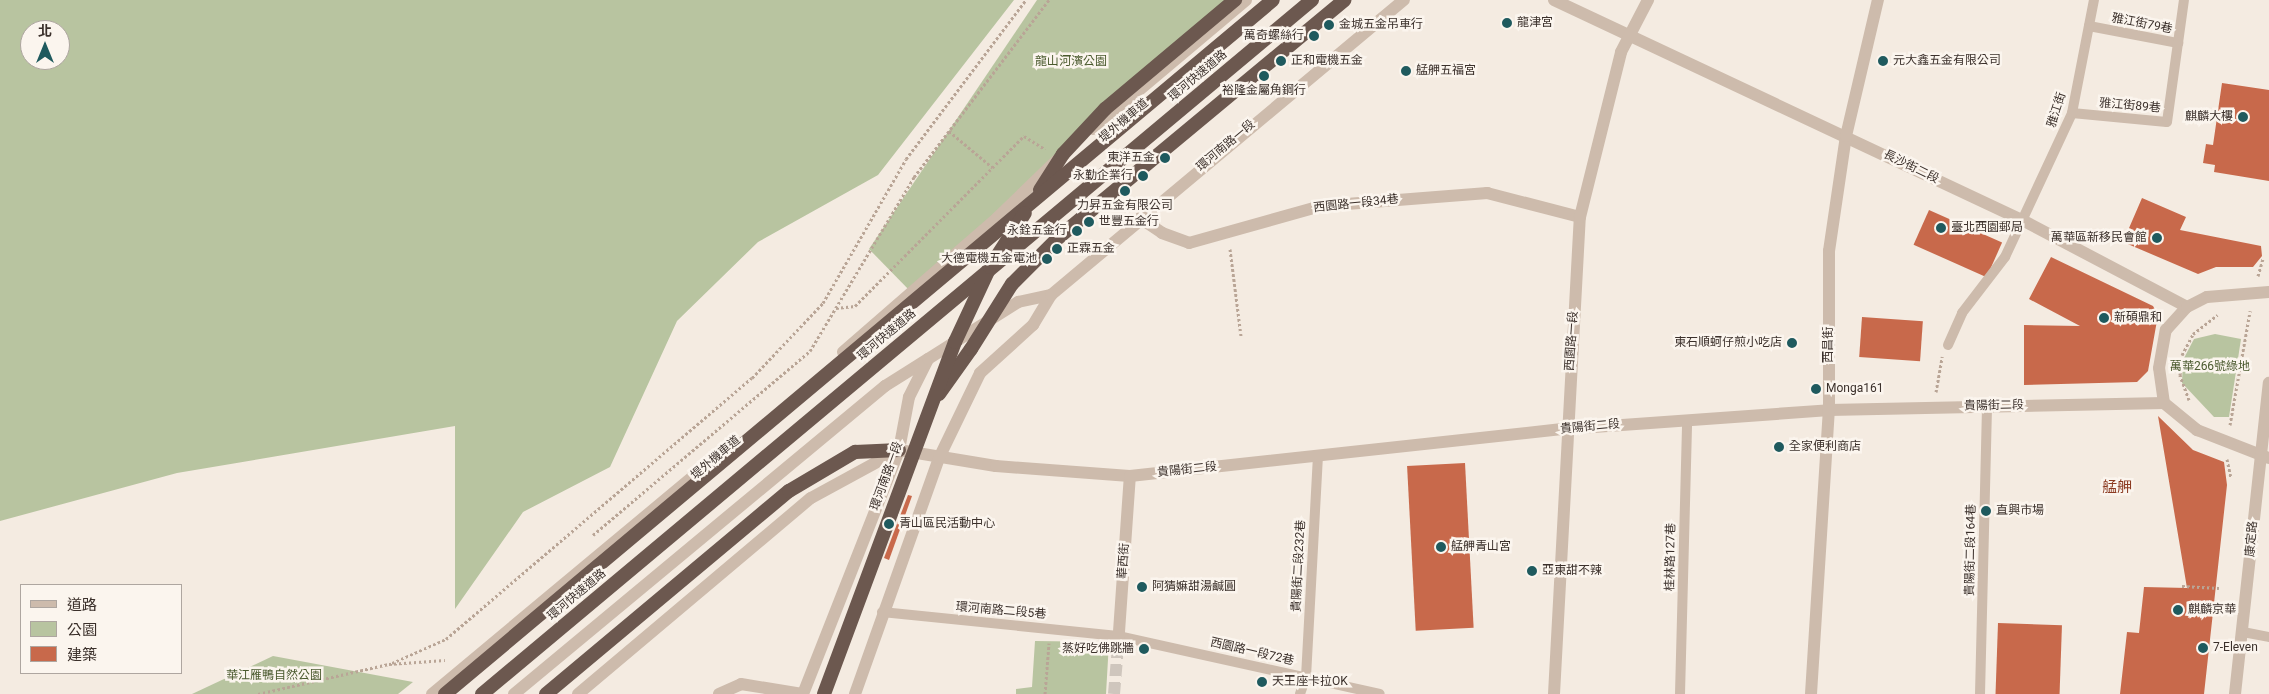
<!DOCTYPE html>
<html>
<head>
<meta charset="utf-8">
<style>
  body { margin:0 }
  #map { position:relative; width:2269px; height:694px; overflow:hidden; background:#f4ebe1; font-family:Roboto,"Noto Sans TC",sans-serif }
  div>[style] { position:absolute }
  .green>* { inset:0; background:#b8c4a0 }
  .building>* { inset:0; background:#c8694b; transform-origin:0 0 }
  .pedestrian-tunnel>* { height:12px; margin-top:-6px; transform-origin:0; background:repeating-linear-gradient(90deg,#cfc6bd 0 12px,transparent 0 18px) }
  .path>* { height:3px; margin-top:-1.5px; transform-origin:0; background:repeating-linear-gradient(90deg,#b9a596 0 2.5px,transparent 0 5px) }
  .service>* { height:10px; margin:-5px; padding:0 5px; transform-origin:5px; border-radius:5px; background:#cdbbac }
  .pedestrian>* { height:12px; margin:-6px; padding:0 6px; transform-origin:6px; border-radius:6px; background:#cdbbac }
  .minor>* { height:12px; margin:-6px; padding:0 6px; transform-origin:6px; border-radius:6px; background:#cdbbac }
  .tertiary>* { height:12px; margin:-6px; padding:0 6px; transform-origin:6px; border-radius:6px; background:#cdbbac }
  .trunk>* { height:14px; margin:-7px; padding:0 7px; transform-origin:7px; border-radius:7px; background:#6c584f }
  .trunk-bridge>* { height:14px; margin:-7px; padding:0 7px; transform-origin:7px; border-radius:7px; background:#6c584f }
  .dots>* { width:14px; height:14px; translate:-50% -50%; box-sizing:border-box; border:2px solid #fbf5ee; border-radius:50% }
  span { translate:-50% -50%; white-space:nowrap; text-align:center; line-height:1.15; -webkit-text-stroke:5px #fbf5ee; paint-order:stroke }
  .poi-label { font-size:12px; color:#3b302b }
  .left { translate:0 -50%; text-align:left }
  .right { translate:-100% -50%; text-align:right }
  .street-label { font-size:12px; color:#3b302b }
  .park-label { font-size:12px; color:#4a5a2e }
  .quarter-label { font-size:15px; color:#8c3b22 }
  .legend { position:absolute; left:20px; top:584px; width:162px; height:90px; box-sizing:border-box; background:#fbf5ee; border:1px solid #aea6a0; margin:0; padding:6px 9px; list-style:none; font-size:15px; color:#3b302b }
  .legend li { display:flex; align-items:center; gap:10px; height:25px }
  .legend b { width:25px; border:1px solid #aea6a0 }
  .north { position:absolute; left:20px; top:20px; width:50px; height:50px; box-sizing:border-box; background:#fbf5ee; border:1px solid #aea6a0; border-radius:50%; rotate:0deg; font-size:14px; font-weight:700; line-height:20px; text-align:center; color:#3b302b }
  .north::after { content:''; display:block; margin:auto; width:18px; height:22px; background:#1f5a5e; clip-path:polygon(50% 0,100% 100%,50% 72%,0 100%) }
</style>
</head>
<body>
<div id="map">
  <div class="green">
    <div style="clip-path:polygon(evenodd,0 0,1014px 0,878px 175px,758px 242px,677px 321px,610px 467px,523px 512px,455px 609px,455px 426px,177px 473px,0 521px,0 0,30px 30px,60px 30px,60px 60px,30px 60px,30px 30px)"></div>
    <div style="clip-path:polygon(1037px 0,1232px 0,912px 293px,869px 249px)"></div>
    <div style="clip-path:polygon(2215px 334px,2241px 339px,2229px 417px,2214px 417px,2182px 383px,2183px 360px,2194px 339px)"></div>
    <div style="clip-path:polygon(1035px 641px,1109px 642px,1106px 694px,1016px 694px,1016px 689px,1032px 687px)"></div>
    <div style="clip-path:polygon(273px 656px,413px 682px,398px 694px,192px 694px)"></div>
  </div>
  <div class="building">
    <div style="clip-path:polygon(2222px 83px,2269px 90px,2269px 181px,2214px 172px,2215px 165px,2203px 163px,2206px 144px,2213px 145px)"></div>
    <div style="clip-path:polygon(2142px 198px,2186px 217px,2180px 230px,2261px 246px,2262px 256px,2253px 267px,2216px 267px,2198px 274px,2123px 242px)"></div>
    <div style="left:1929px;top:210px;width:80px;height:38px;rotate:24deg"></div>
    <div style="clip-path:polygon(2051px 257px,2153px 306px,2158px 315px,2148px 371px,2137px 382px,2024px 385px,2024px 325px,2080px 326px,2029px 299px)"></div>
    <div style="left:1862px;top:317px;width:61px;height:40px;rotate:4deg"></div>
    <div style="clip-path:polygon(2158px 416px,2193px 450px,2224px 462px,2227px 485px,2204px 694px,2120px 694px,2127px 632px,2139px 633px,2144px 587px,2187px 588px)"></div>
    <div style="left:1465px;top:463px;width:165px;height:58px;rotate:87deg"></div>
    <div style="clip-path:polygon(908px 495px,912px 496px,889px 560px,884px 558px)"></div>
    <div style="left:1998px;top:623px;width:64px;height:71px;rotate:2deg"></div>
  </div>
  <div class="pedestrian-tunnel">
    <div style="left:1114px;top:694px;width:48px;rotate:-85.2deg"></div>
  </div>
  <div class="path">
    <div style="left:949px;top:131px;width:57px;rotate:40.1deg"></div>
    <div style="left:1230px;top:249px;width:88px;rotate:82.8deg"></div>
    <div style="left:2258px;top:276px;width:18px;rotate:-74deg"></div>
    <div style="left:836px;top:308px;width:19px;rotate:-6deg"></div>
    <div style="left:855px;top:306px;width:240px;rotate:-45.2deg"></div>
    <div style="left:1024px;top:136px;width:25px;rotate:32deg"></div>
    <div style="left:1936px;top:392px;width:36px;rotate:-80deg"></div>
    <div style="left:2189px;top:400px;width:27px;rotate:-110deg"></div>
    <div style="left:2180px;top:375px;width:20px;rotate:-84deg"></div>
    <div style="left:2182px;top:355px;width:24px;rotate:-62deg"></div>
    <div style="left:2193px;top:334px;width:31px;rotate:-38deg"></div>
    <div style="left:2230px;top:425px;width:116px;rotate:-80deg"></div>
    <div style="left:2227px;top:459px;width:19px;rotate:78deg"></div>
    <div style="left:593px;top:535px;width:285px;rotate:-40.3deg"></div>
    <div style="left:810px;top:351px;width:203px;rotate:-59.1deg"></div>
    <div style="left:914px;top:177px;width:223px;rotate:-52.7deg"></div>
    <div style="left:2182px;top:586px;width:37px;rotate:3deg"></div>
    <div style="left:392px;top:663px;width:59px;rotate:-24deg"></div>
    <div style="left:446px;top:639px;width:402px;rotate:-40.5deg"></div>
    <div style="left:752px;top:378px;width:103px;rotate:-46.6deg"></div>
    <div style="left:823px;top:303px;width:166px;rotate:-60deg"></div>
    <div style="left:906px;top:159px;width:199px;rotate:-53deg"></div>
    <div style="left:258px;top:694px;width:134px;rotate:-12.9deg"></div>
    <div style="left:389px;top:664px;width:56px;rotate:-4.1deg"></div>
    <div style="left:1045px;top:694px;width:51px;rotate:-85.5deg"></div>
  </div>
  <div class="service">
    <div style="left:2089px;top:26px;width:91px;rotate:10.8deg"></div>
    <div style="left:2178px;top:43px;width:43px;rotate:-82.1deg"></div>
    <div style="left:2072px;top:113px;width:95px;rotate:5.4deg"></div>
    <div style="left:2167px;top:122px;width:80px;rotate:-82.1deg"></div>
    <div style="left:1948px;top:345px;width:35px;rotate:-66deg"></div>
    <div style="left:1962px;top:313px;width:71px;rotate:-52.5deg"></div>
    <div style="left:2005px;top:257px;width:159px;rotate:-65deg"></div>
    <div style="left:2072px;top:113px;width:115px;rotate:-79deg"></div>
    <div style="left:882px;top:612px;width:237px;rotate:5.8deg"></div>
    <div style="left:1118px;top:636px;width:268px;rotate:12.5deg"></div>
    <div style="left:2243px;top:632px;width:26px;rotate:11deg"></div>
    <div style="left:1300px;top:694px;width:18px;rotate:-71deg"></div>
    <div style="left:1306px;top:677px;width:221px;rotate:-86.9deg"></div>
    <div style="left:1680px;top:694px;width:274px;rotate:-88.5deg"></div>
    <div style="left:1980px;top:694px;width:288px;rotate:-88.6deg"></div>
  </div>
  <div class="pedestrian">
    <div style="left:1118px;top:646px;width:170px;rotate:-86deg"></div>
  </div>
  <div class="minor">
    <div style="left:1554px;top:0;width:519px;rotate:25.18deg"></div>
    <div style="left:2024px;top:221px;width:184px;rotate:27.8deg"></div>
    <div style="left:1093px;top:129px;width:200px;rotate:-40.1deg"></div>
    <div style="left:1140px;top:218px;width:27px;rotate:34deg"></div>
    <div style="left:1162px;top:233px;width:29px;rotate:20deg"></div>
    <div style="left:1189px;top:243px;width:137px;rotate:-15.7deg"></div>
    <div style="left:1321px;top:206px;width:167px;rotate:-4.5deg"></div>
    <div style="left:1487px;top:193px;width:96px;rotate:14.5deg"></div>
    <div style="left:843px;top:352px;width:204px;rotate:-41deg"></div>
    <div style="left:997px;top:218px;width:83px;rotate:-44deg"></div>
    <div style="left:2164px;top:403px;width:35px;rotate:-98deg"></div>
    <div style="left:2159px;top:368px;width:39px;rotate:-80deg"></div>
    <div style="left:2166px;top:330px;width:31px;rotate:-48deg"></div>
    <div style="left:2187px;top:307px;width:22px;rotate:-27deg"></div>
    <div style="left:2207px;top:297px;width:62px;rotate:-4.6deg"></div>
    <div style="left:432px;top:694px;width:383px;rotate:-39.8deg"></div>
    <div style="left:514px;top:694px;width:482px;rotate:-39.7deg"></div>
    <div style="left:885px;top:386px;width:51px;rotate:-32.1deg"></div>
    <div style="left:578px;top:694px;width:304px;rotate:-40.1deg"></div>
    <div style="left:811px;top:498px;width:100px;rotate:-28.6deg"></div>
    <div style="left:899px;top:450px;width:98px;rotate:9.4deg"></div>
    <div style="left:996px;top:466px;width:134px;rotate:4.3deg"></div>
    <div style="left:1130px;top:476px;width:439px;rotate:-6.2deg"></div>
    <div style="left:1566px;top:429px;width:264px;rotate:-4.1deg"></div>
    <div style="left:1829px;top:410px;width:335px;rotate:-1.2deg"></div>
    <div style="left:2164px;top:403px;width:43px;rotate:39.3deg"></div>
    <div style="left:2197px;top:430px;width:77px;rotate:21.3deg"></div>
    <div style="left:719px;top:694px;width:24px;rotate:-24deg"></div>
    <div style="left:741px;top:684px;width:62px;rotate:9.3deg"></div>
    <div style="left:1554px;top:694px;width:478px;rotate:-86.9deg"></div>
    <div style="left:1580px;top:217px;width:170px;rotate:-76deg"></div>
    <div style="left:1621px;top:52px;width:59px;rotate:-62.6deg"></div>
    <div style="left:1811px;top:694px;width:285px;rotate:-86.4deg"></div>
    <div style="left:1829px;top:410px;width:159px;rotate:-90deg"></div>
    <div style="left:1829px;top:251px;width:116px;rotate:-81.6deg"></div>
    <div style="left:1846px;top:136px;width:140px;rotate:-76.8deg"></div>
  </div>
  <div class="tertiary">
    <div style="left:803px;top:694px;width:262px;rotate:-68.5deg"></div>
    <div style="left:899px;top:450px;width:54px;rotate:-79.3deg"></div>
    <div style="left:909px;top:397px;width:42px;rotate:-63.4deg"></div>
    <div style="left:928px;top:359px;width:107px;rotate:-32.3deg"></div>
    <div style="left:1018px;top:302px;width:34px;rotate:-12deg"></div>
    <div style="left:855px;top:694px;width:251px;rotate:-70.4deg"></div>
    <div style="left:939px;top:458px;width:94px;rotate:-64.2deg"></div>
    <div style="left:980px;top:373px;width:72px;rotate:-42.2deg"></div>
    <div style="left:1033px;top:325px;width:35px;rotate:-59deg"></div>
    <div style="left:1051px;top:295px;width:460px;rotate:-39.9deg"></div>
    <div style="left:2235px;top:694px;width:313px;rotate:-83.8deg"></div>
  </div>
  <div class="trunk">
    <div style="left:939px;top:394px;width:55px;rotate:-54.6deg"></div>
    <div style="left:546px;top:694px;width:317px;rotate:-39.9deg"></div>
    <div style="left:789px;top:491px;width:77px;rotate:-30.6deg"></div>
    <div style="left:855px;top:452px;width:44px;rotate:-2.6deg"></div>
  </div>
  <div class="trunk-bridge">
    <div style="left:1040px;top:190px;width:43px;rotate:-57.4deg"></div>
    <div style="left:1063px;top:154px;width:62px;rotate:-47deg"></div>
    <div style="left:1105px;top:109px;width:170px;rotate:-40deg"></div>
    <div style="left:971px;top:349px;width:77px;rotate:-57.8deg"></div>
    <div style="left:1012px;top:284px;width:66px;rotate:-45deg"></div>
    <div style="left:1059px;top:237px;width:371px;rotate:-39.7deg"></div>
    <div style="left:445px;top:694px;width:1080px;rotate:-39.97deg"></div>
    <div style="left:482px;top:694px;width:1082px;rotate:-39.9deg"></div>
    <div style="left:824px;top:694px;width:376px;rotate:-69.6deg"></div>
    <div style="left:955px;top:342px;width:83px;rotate:-65deg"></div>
    <div style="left:990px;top:267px;width:64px;rotate:-57.1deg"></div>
  </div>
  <div class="dots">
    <div style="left:1507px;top:23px;background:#1f5a5e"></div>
    <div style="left:1329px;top:25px;background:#1f5a5e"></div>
    <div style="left:1314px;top:36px;background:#1f5a5e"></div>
    <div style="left:1281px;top:61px;background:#1f5a5e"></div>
    <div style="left:1883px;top:61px;background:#1f5a5e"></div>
    <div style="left:1406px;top:71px;background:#1f5a5e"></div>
    <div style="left:1264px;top:76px;background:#1f5a5e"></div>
    <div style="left:2243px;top:117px;background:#1f5a5e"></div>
    <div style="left:1165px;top:158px;background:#1f5a5e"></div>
    <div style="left:1143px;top:176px;background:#1f5a5e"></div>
    <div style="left:1125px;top:191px;background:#1f5a5e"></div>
    <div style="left:1089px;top:222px;background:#1f5a5e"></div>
    <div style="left:1941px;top:228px;background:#1f5a5e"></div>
    <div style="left:1077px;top:231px;background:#1f5a5e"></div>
    <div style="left:2157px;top:238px;background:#1f5a5e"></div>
    <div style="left:1057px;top:249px;background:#1f5a5e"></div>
    <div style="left:1047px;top:259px;background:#1f5a5e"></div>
    <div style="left:2104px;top:318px;background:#1f5a5e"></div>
    <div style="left:1792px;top:343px;background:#1f5a5e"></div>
    <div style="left:1816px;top:389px;background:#1f5a5e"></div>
    <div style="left:1779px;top:447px;background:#1f5a5e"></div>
    <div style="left:1986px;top:511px;background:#1f5a5e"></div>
    <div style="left:889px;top:524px;background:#1f5a5e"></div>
    <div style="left:1441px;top:547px;background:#1f5a5e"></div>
    <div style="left:1532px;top:571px;background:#1f5a5e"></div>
    <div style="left:1142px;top:587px;background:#1f5a5e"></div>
    <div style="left:2178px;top:610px;background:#1f5a5e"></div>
    <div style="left:2203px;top:648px;background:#1f5a5e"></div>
    <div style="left:1144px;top:649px;background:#1f5a5e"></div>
    <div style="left:1262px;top:682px;background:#1f5a5e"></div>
  </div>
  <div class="poi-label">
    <span class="left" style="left:1517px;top:23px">龍津宮</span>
    <span class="left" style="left:1339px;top:25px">金城五金吊車行</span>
    <span class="right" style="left:1304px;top:36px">萬奇螺絲行</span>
    <span class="left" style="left:1291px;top:61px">正和電機五金</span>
    <span class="left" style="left:1893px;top:61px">元大鑫五金有限公司</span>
    <span class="left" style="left:1416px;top:71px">艋舺五福宮</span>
    <span style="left:1264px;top:91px">裕隆金屬角鋼行</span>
    <span class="right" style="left:2233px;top:117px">麒麟大樓</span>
    <span class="right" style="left:1155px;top:158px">東洋五金</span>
    <span class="right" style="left:1133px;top:176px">永勤企業行</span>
    <span style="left:1125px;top:206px">力昇五金有限公司</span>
    <span class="left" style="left:1099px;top:222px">世豐五金行</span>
    <span class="left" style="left:1951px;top:228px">臺北西園郵局</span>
    <span class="right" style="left:1067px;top:231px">永銓五金行</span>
    <span class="right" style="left:2147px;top:238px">萬華區新移民會館</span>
    <span class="left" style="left:1067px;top:249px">正霖五金</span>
    <span class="right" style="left:1037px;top:259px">大德電機五金電池</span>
    <span class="left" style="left:2114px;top:318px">新碩鼎和</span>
    <span class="right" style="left:1782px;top:343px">東石順蚵仔煎小吃店</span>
    <span class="left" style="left:1826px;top:389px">Monga161</span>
    <span class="left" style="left:1789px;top:447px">全家便利商店</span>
    <span class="left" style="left:1996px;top:511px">直興市場</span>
    <span class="left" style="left:899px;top:524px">青山區民活動中心</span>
    <span class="left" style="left:1451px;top:547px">艋舺青山宮</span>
    <span class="left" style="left:1542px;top:571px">亞東甜不辣</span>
    <span class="left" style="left:1152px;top:587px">阿猜嫲甜湯鹹圓</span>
    <span class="left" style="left:2188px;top:610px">麒麟京華</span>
    <span class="left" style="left:2213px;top:648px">7-Eleven</span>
    <span class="right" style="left:1134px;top:649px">蒸好吃佛跳牆</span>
    <span class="left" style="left:1272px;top:682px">天王座卡拉OK</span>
  </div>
  <div class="street-label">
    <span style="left:2142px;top:24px;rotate:11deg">雅江街79巷</span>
    <span style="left:1198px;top:76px;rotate:-40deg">環河快速道路</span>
    <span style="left:2130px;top:106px;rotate:5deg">雅江街89巷</span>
    <span style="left:2057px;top:110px;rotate:-72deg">雅江街</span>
    <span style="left:1124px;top:121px;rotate:-40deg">堤外機車道</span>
    <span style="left:1226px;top:146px;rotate:-40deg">環河南路一段</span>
    <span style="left:1911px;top:167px;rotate:26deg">長沙街二段</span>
    <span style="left:1356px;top:204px;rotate:-6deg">西園路一段34巷</span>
    <span style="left:887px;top:335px;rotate:-40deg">環河快速道路</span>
    <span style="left:1572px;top:341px;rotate:-86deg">西園路一段</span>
    <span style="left:1829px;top:345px;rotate:-90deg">西昌街</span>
    <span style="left:1994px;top:406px;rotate:-1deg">貴陽街二段</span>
    <span style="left:1590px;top:427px;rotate:-5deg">貴陽街二段</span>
    <span style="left:716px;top:458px;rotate:-40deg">堤外機車道</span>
    <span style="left:1187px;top:470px;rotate:-6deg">貴陽街二段</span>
    <span style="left:887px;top:476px;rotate:-70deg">環河南路一段</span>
    <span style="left:2252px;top:539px;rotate:-85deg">康定路</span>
    <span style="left:1971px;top:550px;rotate:-89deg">貴陽街二段164巷</span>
    <span style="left:1671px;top:557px;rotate:-89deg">桂林路127巷</span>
    <span style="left:1124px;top:561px;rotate:-86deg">華西街</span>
    <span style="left:1299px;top:566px;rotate:-87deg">貴陽街二段232巷</span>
    <span style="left:577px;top:595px;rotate:-40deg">環河快速道路</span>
    <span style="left:1001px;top:611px;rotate:5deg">環河南路二段5巷</span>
    <span style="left:1252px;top:652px;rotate:13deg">西園路一段72巷</span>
  </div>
  <div class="park-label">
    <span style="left:1071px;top:62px">龍山河濱公園</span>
    <span style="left:2210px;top:367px">萬華266號綠地</span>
    <span style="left:274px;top:676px">華江雁鴨自然公園</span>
  </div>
  <div class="quarter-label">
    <span style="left:2117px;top:488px">艋舺</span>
  </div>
  <ul class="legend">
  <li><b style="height:6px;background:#cdbbac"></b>道路</li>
  <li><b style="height:14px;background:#b8c4a0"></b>公園</li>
  <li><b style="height:14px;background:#c8694b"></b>建築</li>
  </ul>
  <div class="north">北</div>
</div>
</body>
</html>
